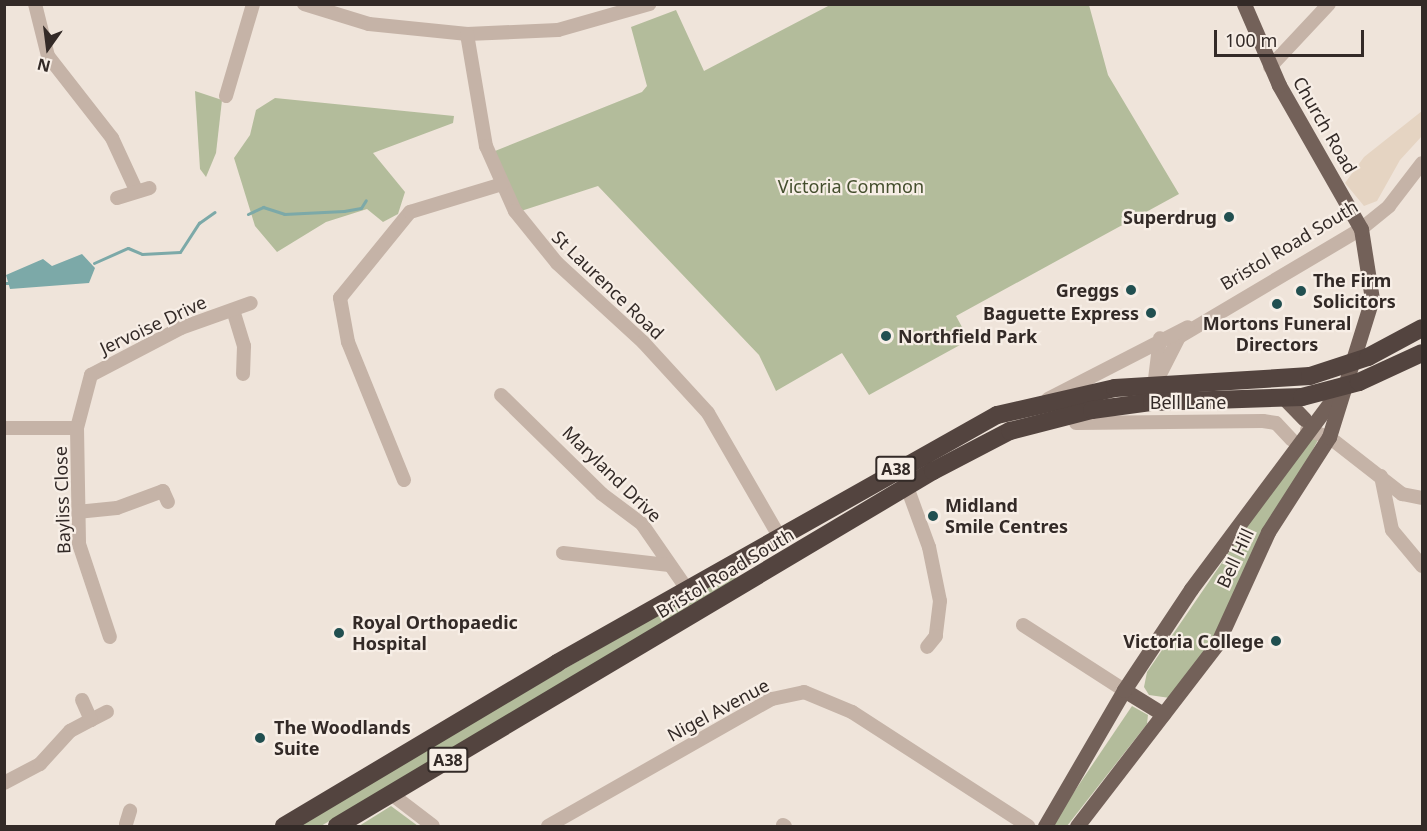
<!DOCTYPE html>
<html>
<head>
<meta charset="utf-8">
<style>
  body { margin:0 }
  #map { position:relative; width:1427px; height:831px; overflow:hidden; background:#efe4da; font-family:"Noto Sans",sans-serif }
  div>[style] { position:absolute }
  .green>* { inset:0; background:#b3bc9b }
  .plaza>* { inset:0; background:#e5d4c2 }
  .water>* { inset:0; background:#7ca9a8 }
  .stream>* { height:3px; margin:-1.5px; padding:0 1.5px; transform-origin:1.5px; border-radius:1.5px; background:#7ca9a8 }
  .minor>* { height:14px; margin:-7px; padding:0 7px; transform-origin:7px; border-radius:7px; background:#c5b3a7 }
  .major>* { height:15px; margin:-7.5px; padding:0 7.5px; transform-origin:7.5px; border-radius:7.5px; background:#736159 }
  .highway>* { height:18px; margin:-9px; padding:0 9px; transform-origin:9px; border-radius:9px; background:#53443f }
  .dots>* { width:16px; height:16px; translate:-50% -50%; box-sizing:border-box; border:3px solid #f7eee6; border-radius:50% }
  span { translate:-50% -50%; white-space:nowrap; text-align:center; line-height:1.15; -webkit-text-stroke:4.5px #f7eee6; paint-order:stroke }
  .shield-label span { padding:2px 4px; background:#f7eee6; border:2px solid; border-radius:4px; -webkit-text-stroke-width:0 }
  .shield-label { font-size:16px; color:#332a27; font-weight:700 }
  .street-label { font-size:18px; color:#332a27 }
  .park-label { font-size:18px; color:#444e2d }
  .poi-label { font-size:18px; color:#332a27; font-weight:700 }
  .right { translate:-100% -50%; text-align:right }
  .left { translate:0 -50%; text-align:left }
  .frame { position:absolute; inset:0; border:6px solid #332a27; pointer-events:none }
  .north { position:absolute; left:18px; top:18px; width:60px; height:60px; -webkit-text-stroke:4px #f7eee6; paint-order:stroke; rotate:194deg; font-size:16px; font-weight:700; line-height:24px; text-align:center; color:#332a27 }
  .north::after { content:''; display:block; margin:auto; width:21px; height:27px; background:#332a27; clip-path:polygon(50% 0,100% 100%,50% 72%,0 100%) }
  .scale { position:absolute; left:1214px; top:30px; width:150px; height:27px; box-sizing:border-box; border:3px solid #332a27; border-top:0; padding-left:8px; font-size:18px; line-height:21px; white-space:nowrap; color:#332a27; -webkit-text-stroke:4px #f7eee6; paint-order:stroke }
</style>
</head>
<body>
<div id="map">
  <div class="green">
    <div style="clip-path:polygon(830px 5px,1089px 5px,1108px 75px,1179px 194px,956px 316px,969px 340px,869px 395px,842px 353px,776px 391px,759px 355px,598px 186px,521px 211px,495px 151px,642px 92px,647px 86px,631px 27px,676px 10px,704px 71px)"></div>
    <div style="clip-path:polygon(195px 91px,222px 100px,216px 153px,206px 177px,200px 169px)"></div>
    <div style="clip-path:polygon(275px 98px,454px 116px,453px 123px,373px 153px,405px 192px,398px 214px,383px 222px,367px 209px,326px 222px,277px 252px,255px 226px,234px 158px,250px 135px,256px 110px)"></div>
    <div style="clip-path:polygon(1308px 437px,1319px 438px,1213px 639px,1170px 698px,1149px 695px,1144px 687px,1147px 672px)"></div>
    <div style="clip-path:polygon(730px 573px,738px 580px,321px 826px,294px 826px)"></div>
    <div style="clip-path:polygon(1132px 706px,1148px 715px,1147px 724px,1067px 826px,1051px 826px)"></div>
    <div style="clip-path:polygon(391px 806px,418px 826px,359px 826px)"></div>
  </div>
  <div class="plaza">
    <div style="clip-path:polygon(1422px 111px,1422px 136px,1400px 160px,1377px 201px,1364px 206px,1345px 183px,1364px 157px)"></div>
  </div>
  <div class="water">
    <div style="clip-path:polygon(82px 254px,95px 268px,89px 283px,10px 289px,6px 275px,43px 259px,52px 266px)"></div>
  </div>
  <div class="stream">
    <div style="left:248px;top:214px;width:17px;rotate:-25deg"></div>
    <div style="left:263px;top:207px;width:22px;rotate:18deg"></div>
    <div style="left:284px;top:214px;width:60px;rotate:-2.9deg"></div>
    <div style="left:344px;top:211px;width:17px;rotate:-10deg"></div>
    <div style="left:361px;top:208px;width:9px;rotate:-58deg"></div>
    <div style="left:94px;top:263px;width:37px;rotate:-24deg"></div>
    <div style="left:128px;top:248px;width:15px;rotate:23deg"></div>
    <div style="left:142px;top:254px;width:38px;rotate:-3deg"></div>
    <div style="left:180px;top:252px;width:35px;rotate:-57deg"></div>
    <div style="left:199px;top:223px;width:19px;rotate:-35deg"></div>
    <div style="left:4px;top:283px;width:4px"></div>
  </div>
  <div class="minor">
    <div style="left:35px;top:4px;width:54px;rotate:76deg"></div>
    <div style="left:48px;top:56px;width:104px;rotate:52deg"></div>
    <div style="left:112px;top:138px;width:57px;rotate:65.2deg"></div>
    <div style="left:304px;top:4px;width:68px;rotate:17.1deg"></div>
    <div style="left:369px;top:24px;width:99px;rotate:5.8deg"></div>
    <div style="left:467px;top:34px;width:91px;rotate:-2.5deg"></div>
    <div style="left:558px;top:30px;width:95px;rotate:-15.9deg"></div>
    <div style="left:467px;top:34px;width:114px;rotate:80.4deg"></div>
    <div style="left:486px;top:146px;width:71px;rotate:66deg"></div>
    <div style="left:515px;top:211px;width:67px;rotate:51.1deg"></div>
    <div style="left:557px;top:263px;width:117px;rotate:42.6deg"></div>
    <div style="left:643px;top:342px;width:96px;rotate:47.5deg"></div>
    <div style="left:708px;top:413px;width:142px;rotate:60deg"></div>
    <div style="left:1270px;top:67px;width:86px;rotate:-46.9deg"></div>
    <div style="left:226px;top:96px;width:96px;rotate:-73.6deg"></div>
    <div style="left:117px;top:198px;width:34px;rotate:-17deg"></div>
    <div style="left:233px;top:310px;width:38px;rotate:73deg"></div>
    <div style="left:244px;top:346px;width:28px;rotate:92deg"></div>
    <div style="left:1155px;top:379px;width:41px;rotate:-83deg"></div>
    <div style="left:1155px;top:384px;width:53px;rotate:-62.9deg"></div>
    <div style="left:1179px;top:337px;width:212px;rotate:-30.7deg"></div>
    <div style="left:1361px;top:229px;width:36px;rotate:-39deg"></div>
    <div style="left:1389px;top:206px;width:54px;rotate:-52.5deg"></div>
    <div style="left:501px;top:395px;width:141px;rotate:44.4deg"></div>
    <div style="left:602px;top:494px;width:50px;rotate:36.9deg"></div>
    <div style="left:642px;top:524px;width:79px;rotate:55.3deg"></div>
    <div style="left:1048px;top:399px;width:157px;rotate:-27.2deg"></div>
    <div style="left:1076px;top:423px;width:187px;rotate:-0.6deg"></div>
    <div style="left:1263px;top:421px;width:13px;rotate:9deg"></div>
    <div style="left:1276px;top:423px;width:23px;rotate:47deg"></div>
    <div style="left:4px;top:428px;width:73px"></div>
    <div style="left:77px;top:428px;width:55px;rotate:-75.2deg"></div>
    <div style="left:91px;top:375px;width:102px;rotate:-27.6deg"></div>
    <div style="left:181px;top:328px;width:74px;rotate:-19.7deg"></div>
    <div style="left:77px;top:428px;width:116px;rotate:89deg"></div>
    <div style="left:79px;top:544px;width:98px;rotate:71.6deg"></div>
    <div style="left:1307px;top:430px;width:23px;rotate:18deg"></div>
    <div style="left:1329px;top:437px;width:93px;rotate:38deg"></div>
    <div style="left:1402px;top:494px;width:20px;rotate:11deg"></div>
    <div style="left:1381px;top:476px;width:55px;rotate:78.5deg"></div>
    <div style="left:1392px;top:530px;width:47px;rotate:50.2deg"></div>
    <div style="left:404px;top:480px;width:149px;rotate:-112.1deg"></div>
    <div style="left:348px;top:342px;width:45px;rotate:-100.3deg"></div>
    <div style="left:340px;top:298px;width:111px;rotate:-50.9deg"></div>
    <div style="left:410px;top:212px;width:96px;rotate:-16.9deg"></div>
    <div style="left:907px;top:487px;width:64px;rotate:69.9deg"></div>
    <div style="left:929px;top:547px;width:55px;rotate:78.5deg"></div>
    <div style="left:940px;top:601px;width:35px;rotate:97deg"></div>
    <div style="left:936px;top:636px;width:14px;rotate:129deg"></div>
    <div style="left:77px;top:512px;width:40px;rotate:-5.7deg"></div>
    <div style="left:117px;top:508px;width:49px;rotate:-20.3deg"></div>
    <div style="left:163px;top:491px;width:12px;rotate:66deg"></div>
    <div style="left:563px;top:553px;width:107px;rotate:6.5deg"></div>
    <div style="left:1023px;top:625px;width:120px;rotate:32.8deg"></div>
    <div style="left:91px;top:720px;width:18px;rotate:-27deg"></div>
    <div style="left:4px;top:783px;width:41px;rotate:-27.8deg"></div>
    <div style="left:40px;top:764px;width:45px;rotate:-47.7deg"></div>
    <div style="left:70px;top:731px;width:24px;rotate:-28deg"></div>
    <div style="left:91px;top:720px;width:22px;rotate:-114deg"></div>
    <div style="left:390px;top:793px;width:54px;rotate:37.5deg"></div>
    <div style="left:126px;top:824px;width:14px;rotate:-73deg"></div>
    <div style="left:783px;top:825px;width:2px;rotate:27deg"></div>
    <div style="left:548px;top:826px;width:257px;rotate:-29.6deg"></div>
    <div style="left:772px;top:699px;width:33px;rotate:-12deg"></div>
    <div style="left:804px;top:692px;width:52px;rotate:22.6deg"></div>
    <div style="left:852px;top:712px;width:210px;rotate:32.9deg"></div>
  </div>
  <div class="major">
    <div style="left:1285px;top:399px;width:28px;rotate:46deg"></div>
    <div style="left:1124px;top:690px;width:46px;rotate:31.6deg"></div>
    <div style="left:1045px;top:826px;width:157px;rotate:-59.8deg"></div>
    <div style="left:1124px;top:690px;width:121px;rotate:-56.4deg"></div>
    <div style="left:1191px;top:589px;width:249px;rotate:-53.3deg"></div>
    <div style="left:1077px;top:826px;width:230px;rotate:-52.4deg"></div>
    <div style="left:1217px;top:644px;width:123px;rotate:-65.5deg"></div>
    <div style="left:1268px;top:532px;width:113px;rotate:-57.3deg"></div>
    <div style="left:1329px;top:437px;width:145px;rotate:-72.7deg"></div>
    <div style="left:1372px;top:299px;width:71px;rotate:-98.9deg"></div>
    <div style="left:1361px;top:229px;width:166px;rotate:-119.7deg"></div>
    <div style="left:1279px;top:85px;width:88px;rotate:-113.4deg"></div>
  </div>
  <div class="highway">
    <div style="left:284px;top:826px;width:318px;rotate:-30.8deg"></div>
    <div style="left:557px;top:663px;width:505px;rotate:-29.41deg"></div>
    <div style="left:997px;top:415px;width:121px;rotate:-12.9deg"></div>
    <div style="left:1115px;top:388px;width:195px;rotate:-3.5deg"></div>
    <div style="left:1310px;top:376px;width:61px;rotate:-18.1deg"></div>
    <div style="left:1368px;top:357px;width:61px;rotate:-28.2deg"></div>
    <div style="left:337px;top:826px;width:694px;rotate:-30.78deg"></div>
    <div style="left:933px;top:471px;width:87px;rotate:-27.5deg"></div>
    <div style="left:1010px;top:431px;width:85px;rotate:-14.4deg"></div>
    <div style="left:1092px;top:410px;width:61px;rotate:-7.6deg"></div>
    <div style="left:1152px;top:402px;width:150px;rotate:-1.9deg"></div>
    <div style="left:1302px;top:397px;width:59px;rotate:-14.7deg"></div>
    <div style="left:1359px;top:382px;width:69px;rotate:-24.7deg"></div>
  </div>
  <div class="dots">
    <div style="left:1229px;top:217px;background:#214f50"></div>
    <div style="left:1131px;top:290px;background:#214f50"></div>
    <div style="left:1301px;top:291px;background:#214f50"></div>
    <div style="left:1277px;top:304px;background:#214f50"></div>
    <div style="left:1151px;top:313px;background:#214f50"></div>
    <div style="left:886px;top:336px;background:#214f50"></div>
    <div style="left:933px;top:516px;background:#214f50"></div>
    <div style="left:339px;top:633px;background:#214f50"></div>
    <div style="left:1276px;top:641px;background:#214f50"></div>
    <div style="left:260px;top:738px;background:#214f50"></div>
  </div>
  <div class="shield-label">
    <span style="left:896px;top:469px">A38</span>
    <span style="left:448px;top:760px">A38</span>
  </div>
  <div class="street-label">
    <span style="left:1325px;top:125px;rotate:60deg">Church Road</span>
    <span style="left:1289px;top:245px;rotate:-31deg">Bristol Road South</span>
    <span style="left:608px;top:285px;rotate:44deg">St Laurence Road</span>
    <span style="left:153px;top:325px;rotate:-25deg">Jervoise Drive</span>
    <span style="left:1188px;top:402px">Bell Lane</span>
    <span style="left:612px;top:474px;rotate:44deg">Maryland Drive</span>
    <span style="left:62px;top:500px;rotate:-92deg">Bayliss Close</span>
    <span style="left:1235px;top:558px;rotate:-65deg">Bell Hill</span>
    <span style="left:725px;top:573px;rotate:-31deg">Bristol Road South</span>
    <span style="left:718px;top:710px;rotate:-28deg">Nigel Avenue</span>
  </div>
  <div class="park-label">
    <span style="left:851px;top:186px">Victoria Common</span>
  </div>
  <div class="poi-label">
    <span class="right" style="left:1217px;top:217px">Superdrug</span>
    <span class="left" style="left:1313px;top:291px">The Firm<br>Solicitors</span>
    <span class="right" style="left:1119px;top:290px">Greggs</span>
    <span class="right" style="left:1139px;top:313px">Baguette Express</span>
    <span style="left:1277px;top:334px">Mortons Funeral<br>Directors</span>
    <span class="left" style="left:898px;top:336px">Northfield Park</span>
    <span class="left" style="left:945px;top:516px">Midland<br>Smile Centres</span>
    <span class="left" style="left:352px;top:633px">Royal Orthopaedic<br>Hospital</span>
    <span class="right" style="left:1264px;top:641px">Victoria College</span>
    <span class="left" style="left:274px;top:738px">The Woodlands<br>Suite</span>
  </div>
  <div class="frame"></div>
  <div class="north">N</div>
  <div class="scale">100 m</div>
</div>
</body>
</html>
